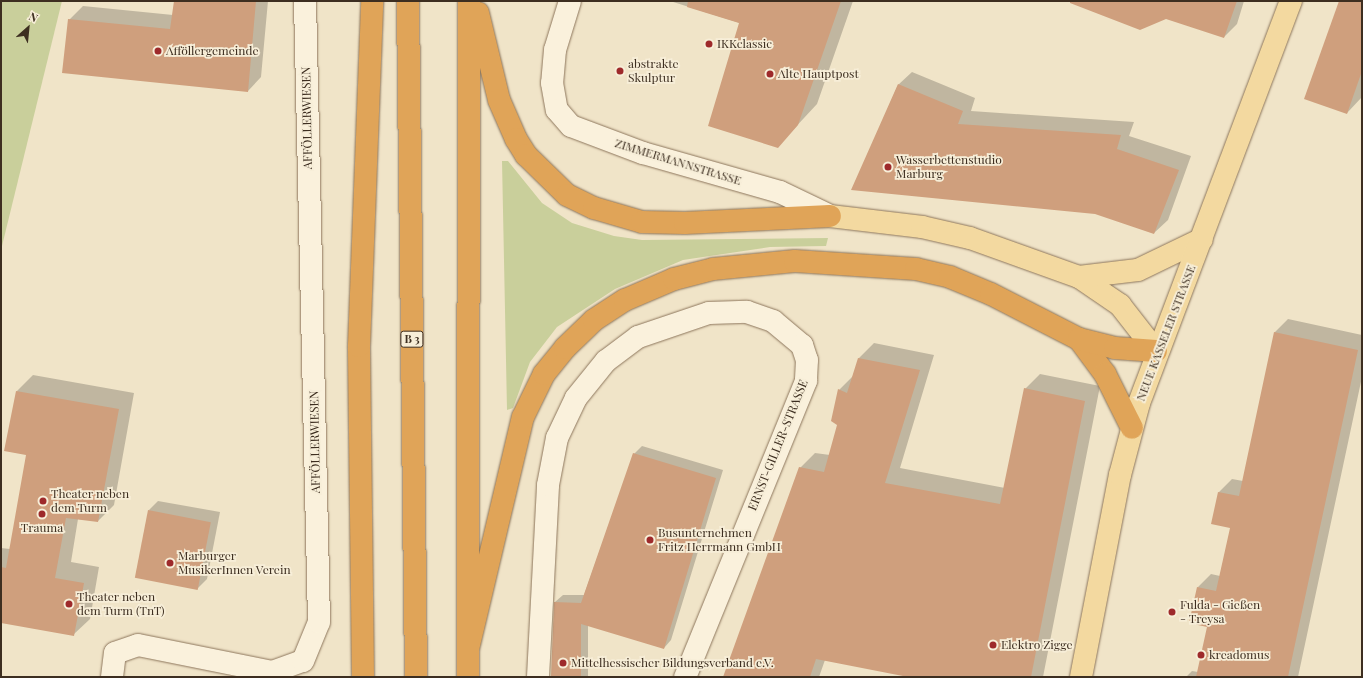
<!DOCTYPE html>
<html>
<head>
<meta charset="utf-8">
<style>
  body { margin:0 }
  #map { position:relative; width:1363px; height:678px; overflow:hidden; background:#f0e4c8; font-family:"Playfair Display",serif }
  div>[style] { position:absolute }
  .green>* { inset:0; background:#c9cf9b }
  .shadow>* { inset:0; background:#0003 }
  .building>* { inset:0; background:#cf9f7d; transform-origin:0 0 }
  .roads { filter:drop-shadow(0 0 1px #8d765c) drop-shadow(0 0 1px #8d765c) }
  .minor>* { height:22px; margin:-11px; padding:0 11px; transform-origin:11px; border-radius:11px; background:#faf1dc }
  .major>* { height:22px; margin:-11px; padding:0 11px; transform-origin:11px; border-radius:11px; background:#f3d9a0 }
  .highway>* { height:22px; margin:-11px; padding:0 11px; transform-origin:11px; border-radius:11px; background:#e0a458 }
  .dots>* { width:11px; height:11px; translate:-50% -50%; box-sizing:border-box; border:2px solid #f7eed8; border-radius:50% }
  span { translate:-50% -50%; white-space:nowrap; text-align:center; line-height:1.15; -webkit-text-stroke:3.5px #f7eed8; paint-order:stroke }
  .shield-label span { padding:1px 3px; background:#f7eed8; border:1px solid; border-radius:3px; -webkit-text-stroke-width:0 }
  .shield-label { font-size:11px; color:#3d2e20; font-weight:700 }
  .poi-label { font-size:12px; color:#3d2e20 }
  .left { translate:0 -50%; text-align:left }
  .street-label { font-size:12px; color:#3d2e20 }
  .frame { position:absolute; inset:0; border:2px solid #3d2e20; pointer-events:none }
  .north { position:absolute; left:8px; top:8px; width:40px; height:40px; -webkit-text-stroke:3px #f7eed8; paint-order:stroke; rotate:27deg; font-size:11px; font-weight:700; line-height:16px; text-align:center; color:#3d2e20 }
  .north::after { content:''; display:block; margin:auto; width:14px; height:18px; background:#3d2e20; clip-path:polygon(50% 0,100% 100%,50% 72%,0 100%) }
</style>
</head>
<body>
<div id="map">
  <div class="green">
    <div style="clip-path:polygon(1px 1px,62px 1px,1px 250px)"></div>
    <div style="clip-path:polygon(502px 161px,508px 161px,542px 203px,572px 223px,614px 236px,642px 240px,828px 238px,826px 246px,770px 247px,683px 260px,615px 289px,557px 327px,530px 362px,513px 408px,507px 410px)"></div>
  </div>
  <div class="shadow">
    <div style="clip-path:polygon(175px 1px,268px 1px,261px 77px,248px 91px,69px 20px,83px 6px,173px 15px)"></div>
    <div style="clip-path:polygon(670px 1px,853px 1px,817px 104px,778px 146px,740px 23px)"></div>
    <div style="clip-path:polygon(1067px 1px,1244px 1px,1237px 24px,1224px 37px,1166px 18px,1140px 29px)"></div>
    <div style="clip-path:polygon(1340px 1px,1362px 1px,1362px 97px,1347px 113px)"></div>
    <div style="clip-path:polygon(912px 72px,975px 98px,971px 111px,1134px 122px,1129px 136px,1191px 156px,1168px 220px,1154px 233px,1095px 213px,853px 189px,898px 85px)"></div>
    <div style="clip-path:polygon(1288px 319px,1362px 335px,1362px 377px,1298px 677px,1186px 677px,1192px 671px,1198px 672px,1208px 626px,1198px 587px,1211px 574px,1220px 576px,1231px 527px,1212px 523px,1219px 492px,1232px 479px,1243px 481px,1275px 332px)"></div>
    <div style="clip-path:polygon(874px 343px,934px 355px,900px 468px,1005px 488px,1025px 389px,1040px 374px,1100px 386px,1043px 677px,913px 677px,825px 660px,819px 677px,724px 677px,800px 468px,815px 453px,830px 455px,839px 424px,839px 390px,853px 376px,859px 358px)"></div>
    <div style="clip-path:polygon(33px 375px,134px 393px,114px 505px,98px 521px,78px 519px,71px 562px,99px 567px,90px 619px,73px 635px,1px 622px,1px 548px,10px 549px,28px 454px,17px 391px)"></div>
    <div style="clip-path:polygon(642px 446px,723px 470px,671px 640px,664px 648px,588px 625px,588px 677px,552px 677px,555px 602px,563px 595px,584px 595px,634px 454px)"></div>
    <div style="clip-path:polygon(158px 501px,220px 512px,207px 579px,197px 589px,149px 510px)"></div>
  </div>
  <div class="building">
    <div style="clip-path:polygon(174px 1px,256px 1px,248px 92px,62px 73px,68px 19px,170px 29px)"></div>
    <div style="clip-path:polygon(688px 1px,841px 1px,798px 125px,778px 148px,708px 126px,739px 23px,687px 7px)"></div>
    <div style="clip-path:polygon(1070px 1px,1237px 1px,1224px 38px,1166px 19px,1140px 30px,1070px 3px)"></div>
    <div style="clip-path:polygon(1339px 1px,1362px 1px,1362px 71px,1347px 114px,1304px 99px)"></div>
    <div style="clip-path:polygon(898px 84px,963px 111px,958px 124px,1121px 135px,1117px 149px,1179px 170px,1154px 234px,1095px 214px,851px 190px)"></div>
    <div style="clip-path:polygon(1274px 332px,1358px 350px,1288px 677px,1196px 677px,1207px 627px,1189px 623px,1197px 587px,1216px 591px,1230px 528px,1211px 524px,1218px 492px,1239px 496px)"></div>
    <div style="clip-path:polygon(858px 358px,920px 370px,885px 483px,1000px 504px,1024px 388px,1085px 401px,1031px 677px,908px 677px,816px 659px,810px 677px,723px 677px,799px 467px,824px 472px,837px 425px,831px 421px,838px 389px,847px 393px)"></div>
    <div style="clip-path:polygon(16px 391px,119px 409px,98px 522px,66px 518px,55px 578px,84px 583px,74px 636px,1px 623px,1px 567px,6px 568px,26px 455px,4px 451px)"></div>
    <div style="clip-path:polygon(633px 453px,716px 478px,664px 649px,581px 624px,581px 677px,551px 677px,554px 602px,581px 603px)"></div>
    <div style="left:148px;top:510px;width:64px;height:69px;rotate:11deg"></div>
  </div>
  <div class="roads">
    <div class="minor">
      <div style="left:570px;top:1px;width:51px;rotate:107deg"></div>
      <div style="left:555px;top:50px;width:33px;rotate:95deg"></div>
      <div style="left:552px;top:83px;width:27px;rotate:80deg"></div>
      <div style="left:557px;top:110px;width:21px;rotate:49deg"></div>
      <div style="left:571px;top:126px;width:77px;rotate:20.6deg"></div>
      <div style="left:643px;top:153px;width:142px;rotate:15.9deg"></div>
      <div style="left:780px;top:192px;width:55px;rotate:25.6deg"></div>
      <div style="left:112px;top:677px;width:24px;rotate:-83deg"></div>
      <div style="left:115px;top:653px;width:24px;rotate:-19deg"></div>
      <div style="left:138px;top:645px;width:137px;rotate:11.4deg"></div>
      <div style="left:272px;top:672px;width:33px;rotate:-20deg"></div>
      <div style="left:303px;top:661px;width:42px;rotate:-67.7deg"></div>
      <div style="left:319px;top:622px;width:621px;rotate:-91.29deg"></div>
      <div style="left:538px;top:677px;width:192px;rotate:-87deg"></div>
      <div style="left:548px;top:485px;width:48px;rotate:-79.2deg"></div>
      <div style="left:557px;top:438px;width:44px;rotate:-64.6deg"></div>
      <div style="left:576px;top:398px;width:48px;rotate:-51deg"></div>
      <div style="left:606px;top:361px;width:40px;rotate:-37deg"></div>
      <div style="left:638px;top:337px;width:75px;rotate:-18.7deg"></div>
      <div style="left:709px;top:313px;width:38px;rotate:-2deg"></div>
      <div style="left:747px;top:312px;width:28px;rotate:19deg"></div>
      <div style="left:773px;top:321px;width:38px;rotate:40deg"></div>
      <div style="left:802px;top:345px;width:16px;rotate:72deg"></div>
      <div style="left:807px;top:360px;width:21px;rotate:93deg"></div>
      <div style="left:806px;top:381px;width:320px;rotate:112.2deg"></div>
    </div>
    <div class="major">
      <div style="left:830px;top:216px;width:93px;rotate:6.8deg"></div>
      <div style="left:922px;top:227px;width:49px;rotate:12.9deg"></div>
      <div style="left:970px;top:238px;width:116px;rotate:19.7deg"></div>
      <div style="left:1079px;top:277px;width:50px;rotate:34.3deg"></div>
      <div style="left:1120px;top:305px;width:58px;rotate:52deg"></div>
      <div style="left:1079px;top:277px;width:59px;rotate:-6.8deg"></div>
      <div style="left:1138px;top:270px;width:71px;rotate:-25.8deg"></div>
      <div style="left:1081px;top:677px;width:206px;rotate:-79.1deg"></div>
      <div style="left:1120px;top:475px;width:74px;rotate:-75.2deg"></div>
      <div style="left:1139px;top:403px;width:430px;rotate:-69.3deg"></div>
    </div>
    <div class="highway">
      <div style="left:408px;top:1px;width:676px;rotate:89.32deg"></div>
      <div style="left:478px;top:13px;width:89px;rotate:76.4deg"></div>
      <div style="left:499px;top:100px;width:43px;rotate:66.4deg"></div>
      <div style="left:516px;top:139px;width:19px;rotate:58deg"></div>
      <div style="left:526px;top:155px;width:57px;rotate:44.3deg"></div>
      <div style="left:567px;top:195px;width:30px;rotate:26deg"></div>
      <div style="left:594px;top:208px;width:50px;rotate:16.3deg"></div>
      <div style="left:642px;top:222px;width:43px;rotate:1.3deg"></div>
      <div style="left:685px;top:223px;width:145px;rotate:-2.8deg"></div>
      <div style="left:1079px;top:339px;width:44px;rotate:53.4deg"></div>
      <div style="left:1105px;top:374px;width:60px;rotate:63.4deg"></div>
      <div style="left:468px;top:649px;width:238px;rotate:-76.7deg"></div>
      <div style="left:523px;top:417px;width:48px;rotate:-64deg"></div>
      <div style="left:544px;top:374px;width:33px;rotate:-51deg"></div>
      <div style="left:565px;top:348px;width:40px;rotate:-44deg"></div>
      <div style="left:594px;top:320px;width:37px;rotate:-33deg"></div>
      <div style="left:625px;top:300px;width:53px;rotate:-23.2deg"></div>
      <div style="left:674px;top:279px;width:40px;rotate:-14.4deg"></div>
      <div style="left:713px;top:269px;width:82px;rotate:-5.6deg"></div>
      <div style="left:795px;top:261px;width:121px;rotate:3.8deg"></div>
      <div style="left:916px;top:269px;width:35px;rotate:13deg"></div>
      <div style="left:950px;top:277px;width:44px;rotate:22.5deg"></div>
      <div style="left:991px;top:294px;width:99px;rotate:27.1deg"></div>
      <div style="left:1079px;top:339px;width:37px;rotate:14deg"></div>
      <div style="left:1115px;top:348px;width:41px;rotate:4.2deg"></div>
      <div style="left:363px;top:677px;width:331px;rotate:-90.7deg"></div>
      <div style="left:359px;top:346px;width:345px;rotate:-87.8deg"></div>
      <div style="left:468px;top:677px;width:676px;rotate:-89.92deg"></div>
    </div>
  </div>
  <div class="dots">
    <div style="left:709px;top:44px;background:#9e2a2b"></div>
    <div style="left:158px;top:51px;background:#9e2a2b"></div>
    <div style="left:620px;top:71px;background:#9e2a2b"></div>
    <div style="left:770px;top:74px;background:#9e2a2b"></div>
    <div style="left:888px;top:167px;background:#9e2a2b"></div>
    <div style="left:43px;top:501px;background:#9e2a2b"></div>
    <div style="left:42px;top:514px;background:#9e2a2b"></div>
    <div style="left:650px;top:540px;background:#9e2a2b"></div>
    <div style="left:170px;top:563px;background:#9e2a2b"></div>
    <div style="left:69px;top:604px;background:#9e2a2b"></div>
    <div style="left:1172px;top:612px;background:#9e2a2b"></div>
    <div style="left:993px;top:645px;background:#9e2a2b"></div>
    <div style="left:1201px;top:655px;background:#9e2a2b"></div>
    <div style="left:563px;top:663px;background:#9e2a2b"></div>
  </div>
  <div class="shield-label">
    <span style="left:412px;top:339px">B 3</span>
  </div>
  <div class="poi-label">
    <span class="left" style="left:717px;top:44px">IKKclassic</span>
    <span class="left" style="left:166px;top:51px">Afföllergemeinde</span>
    <span class="left" style="left:628px;top:71px">abstrakte<br>Skulptur</span>
    <span class="left" style="left:778px;top:74px">Alte Hauptpost</span>
    <span class="left" style="left:896px;top:167px">Wasserbettenstudio<br>Marburg</span>
    <span class="left" style="left:51px;top:501px">Theater neben<br>dem Turm</span>
    <span style="left:42px;top:528px">Trauma</span>
    <span class="left" style="left:658px;top:540px">Busunternehmen<br>Fritz Herrmann GmbH</span>
    <span class="left" style="left:178px;top:563px">Marburger<br>MusikerInnen Verein</span>
    <span class="left" style="left:77px;top:604px">Theater neben<br>dem Turm (TnT)</span>
    <span class="left" style="left:1180px;top:612px">Fulda - Gießen<br>- Treysa</span>
    <span class="left" style="left:1001px;top:645px">Elektro Zigge</span>
    <span class="left" style="left:1209px;top:655px">kreadomus</span>
    <span class="left" style="left:571px;top:663px">Mittelhessischer Bildungsverband e.V.</span>
  </div>
  <div class="street-label">
    <span style="left:307px;top:118px;rotate:-91deg">AFFÖLLERWIESEN</span>
    <span style="left:678px;top:162px;rotate:17deg">ZIMMERMANNSTRASSE</span>
    <span style="left:1166px;top:333px;rotate:-69deg">NEUE KASSELER STRASSE</span>
    <span style="left:315px;top:442px;rotate:-91deg">AFFÖLLERWIESEN</span>
    <span style="left:778px;top:445px;rotate:-68deg">ERNST-GILLER-STRASSE</span>
  </div>
  <div class="frame"></div>
  <div class="north">N</div>
</div>
</body>
</html>
